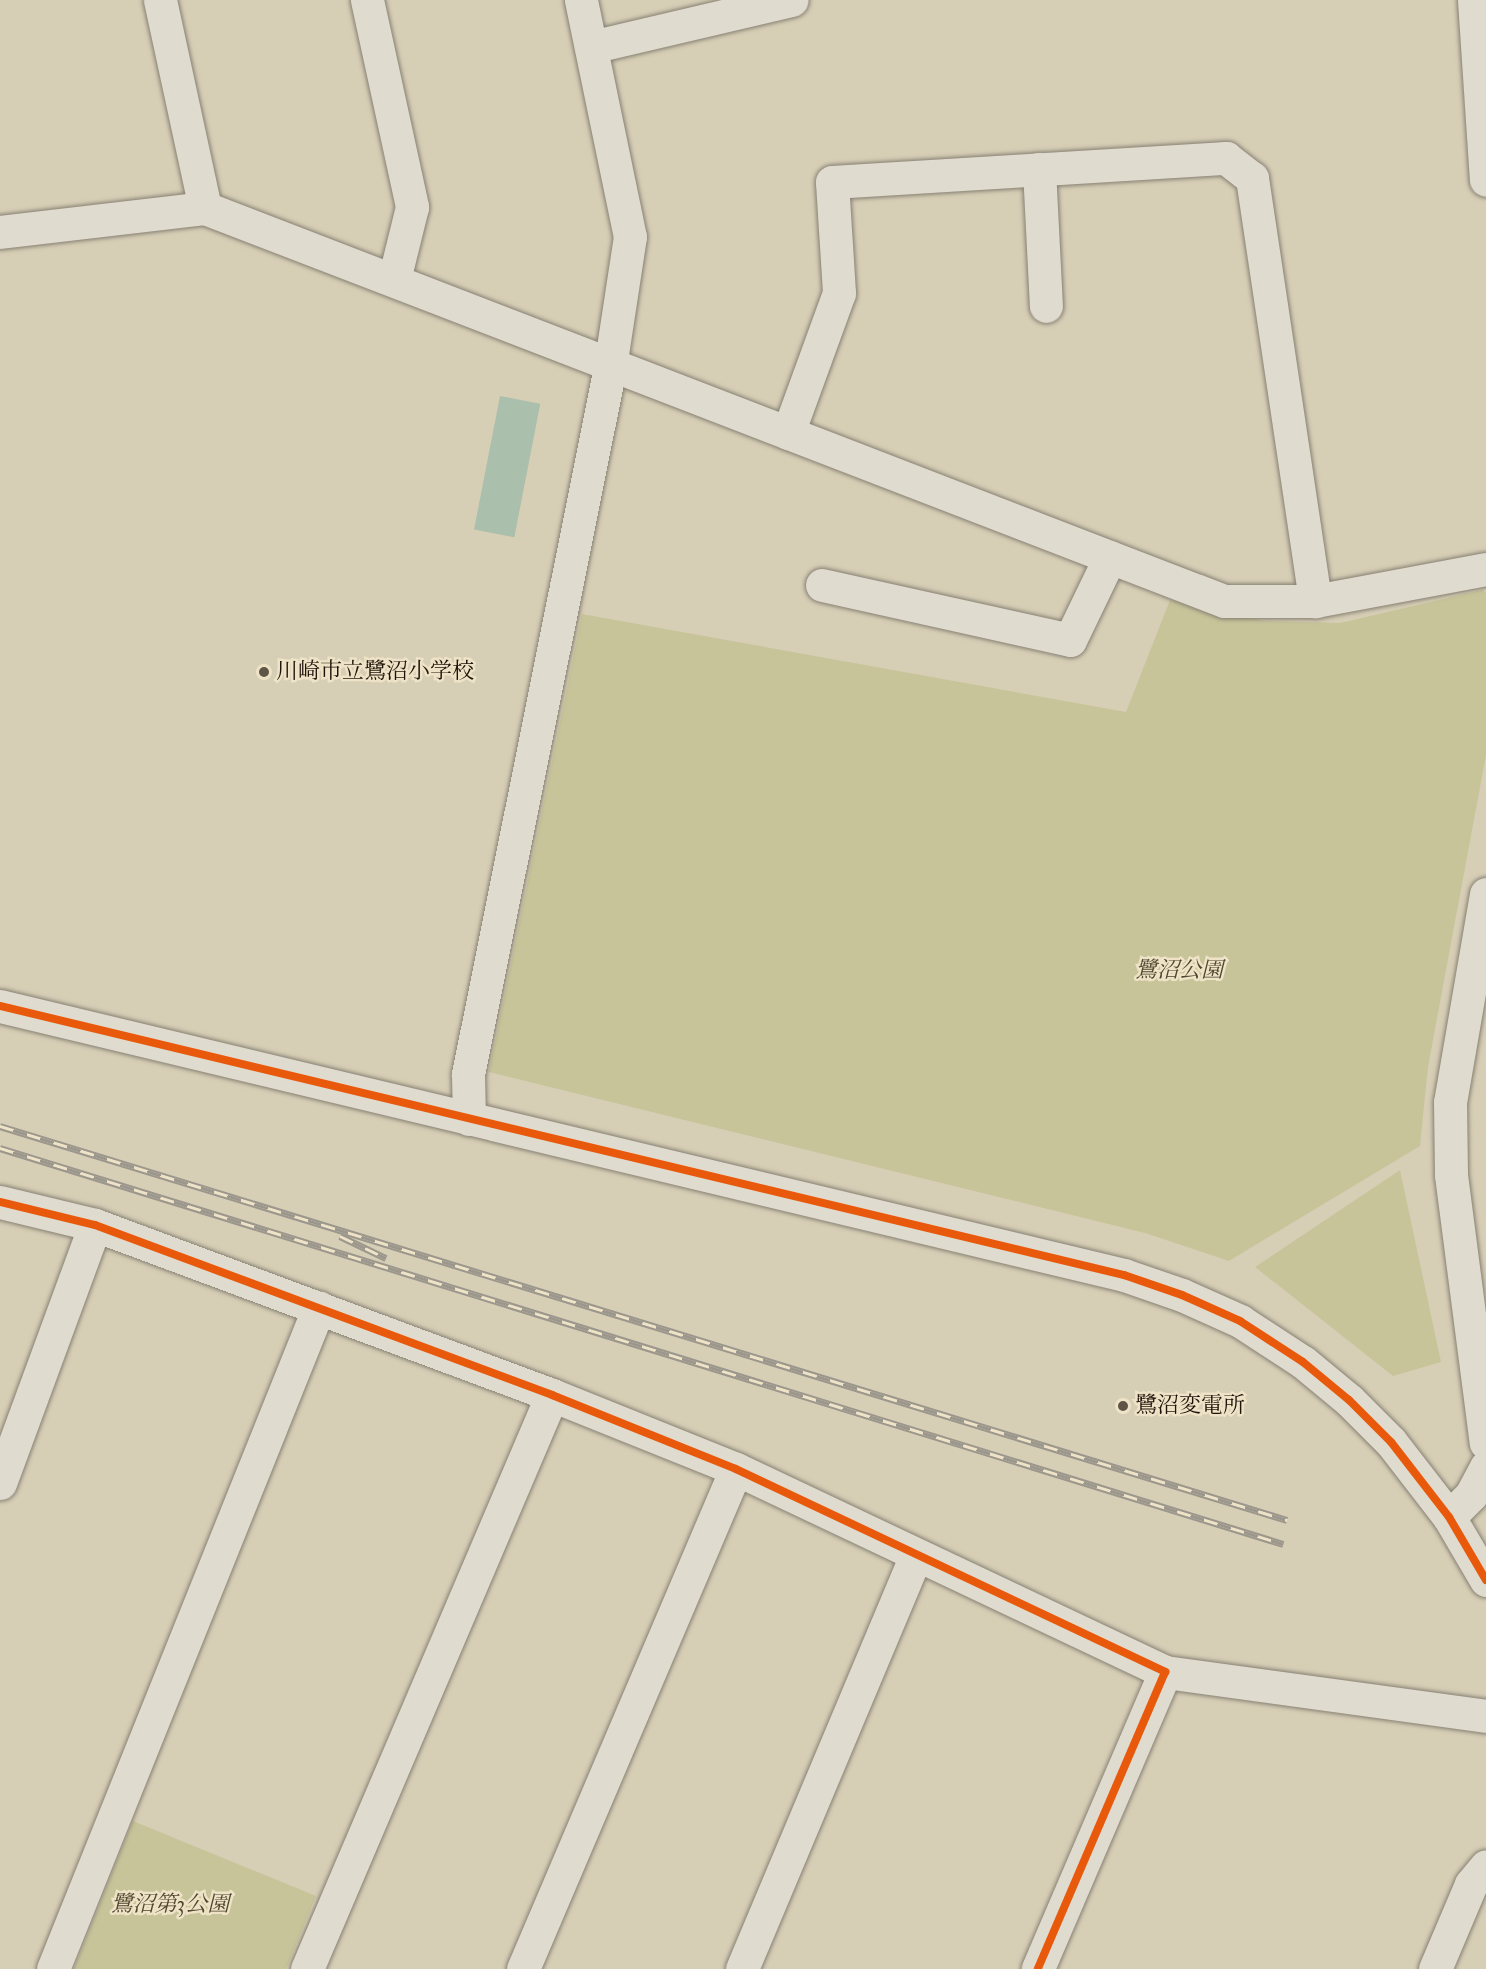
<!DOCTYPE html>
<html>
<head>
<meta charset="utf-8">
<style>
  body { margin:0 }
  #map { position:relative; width:1486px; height:1969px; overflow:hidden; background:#d7ceb6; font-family:"IM FELL Double Pica","Noto Serif JP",serif }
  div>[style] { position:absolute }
  .green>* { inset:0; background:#c8c49a }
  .water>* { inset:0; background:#aabfac; transform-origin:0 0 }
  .roads { filter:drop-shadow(0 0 2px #878173) drop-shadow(0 0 2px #878173) }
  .minor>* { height:33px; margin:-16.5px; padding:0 16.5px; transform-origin:16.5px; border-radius:16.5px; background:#e0dbcf }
  .rail>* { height:7px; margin-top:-3.5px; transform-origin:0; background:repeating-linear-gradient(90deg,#eee3c6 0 14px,#9c978c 0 28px); box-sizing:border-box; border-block:2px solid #9c978c }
  .cycleway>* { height:8px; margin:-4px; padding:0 4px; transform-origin:4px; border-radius:4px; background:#e8590c }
  .dots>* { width:16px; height:16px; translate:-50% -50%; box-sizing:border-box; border:3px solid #eee3c6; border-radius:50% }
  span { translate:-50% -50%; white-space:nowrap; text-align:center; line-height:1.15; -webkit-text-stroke:5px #eee3c6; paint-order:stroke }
  .poi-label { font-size:22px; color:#1f140a }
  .left { translate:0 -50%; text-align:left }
  .park-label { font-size:22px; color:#4e462e; font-style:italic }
</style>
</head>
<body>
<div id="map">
  <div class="green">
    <div style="clip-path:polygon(1482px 590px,1486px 592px,1486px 755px,1428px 1067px,1420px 1146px,1229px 1261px,1145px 1233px,489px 1072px,582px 614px,1126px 712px,1170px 600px,1264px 621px,1340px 623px)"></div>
    <div style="clip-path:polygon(1400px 1170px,1441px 1362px,1393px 1376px,1255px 1267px)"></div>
    <div style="clip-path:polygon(133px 1821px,316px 1896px,286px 1969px,74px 1969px)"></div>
  </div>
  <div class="water">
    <div style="left:500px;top:396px;width:41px;height:136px;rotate:11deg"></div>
  </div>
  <div class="roads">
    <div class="minor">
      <div style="left:160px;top:0;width:213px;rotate:77.8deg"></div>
      <div style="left:367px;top:0;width:212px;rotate:77.7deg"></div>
      <div style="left:412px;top:207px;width:75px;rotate:103.9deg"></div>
      <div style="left:1474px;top:0;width:180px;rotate:86.2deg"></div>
      <div style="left:591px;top:47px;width:206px;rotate:-13.2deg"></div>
      <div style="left:1039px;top:169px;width:137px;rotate:87.1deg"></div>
      <div style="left:0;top:232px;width:206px;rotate:-6.7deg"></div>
      <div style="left:205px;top:208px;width:1092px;rotate:21.09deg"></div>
      <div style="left:1224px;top:601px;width:91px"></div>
      <div style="left:1315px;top:601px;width:174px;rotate:-10.6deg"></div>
      <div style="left:788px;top:433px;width:149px;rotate:-70deg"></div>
      <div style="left:839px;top:293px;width:111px;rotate:-93.6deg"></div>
      <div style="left:832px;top:182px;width:395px;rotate:-3.5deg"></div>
      <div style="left:1226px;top:158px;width:33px;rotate:38deg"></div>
      <div style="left:1252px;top:178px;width:428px;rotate:81.5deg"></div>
      <div style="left:822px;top:585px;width:254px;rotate:12.5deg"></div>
      <div style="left:1070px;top:640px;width:92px;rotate:-64.3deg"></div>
      <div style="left:1486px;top:894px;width:211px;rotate:99.8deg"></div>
      <div style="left:1450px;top:1102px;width:73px;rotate:89.2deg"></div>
      <div style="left:1451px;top:1175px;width:270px;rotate:82.6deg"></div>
      <div style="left:0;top:1006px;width:1156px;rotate:13.46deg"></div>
      <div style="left:1124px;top:1275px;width:61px;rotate:19deg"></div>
      <div style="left:1182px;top:1295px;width:64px;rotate:24.1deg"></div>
      <div style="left:1240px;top:1321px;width:75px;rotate:33.1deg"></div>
      <div style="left:1303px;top:1362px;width:60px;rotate:39.6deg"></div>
      <div style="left:1349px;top:1400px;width:59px;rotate:45deg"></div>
      <div style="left:1391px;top:1442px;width:95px;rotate:52.3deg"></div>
      <div style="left:1449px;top:1517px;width:73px;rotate:59.6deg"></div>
      <div style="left:469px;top:1119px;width:45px;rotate:-91.3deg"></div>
      <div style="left:468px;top:1074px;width:721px;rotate:-78.64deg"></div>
      <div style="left:610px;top:367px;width:132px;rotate:-81.3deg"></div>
      <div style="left:630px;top:237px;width:242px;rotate:-101.7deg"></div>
      <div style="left:0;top:1202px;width:98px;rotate:13.6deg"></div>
      <div style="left:95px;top:1225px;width:488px;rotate:20.4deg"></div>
      <div style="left:552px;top:1395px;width:198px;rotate:21.9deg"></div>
      <div style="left:736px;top:1469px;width:475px;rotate:25.3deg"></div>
      <div style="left:1165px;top:1672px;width:323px;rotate:113.2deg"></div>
      <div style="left:0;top:1483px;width:275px;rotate:-69.8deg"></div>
      <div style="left:1449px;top:1517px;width:31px;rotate:-45deg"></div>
      <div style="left:1471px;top:1495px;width:32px;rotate:-62deg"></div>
      <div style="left:1165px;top:1672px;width:324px;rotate:7.8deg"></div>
      <div style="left:53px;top:1969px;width:713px;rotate:-68.11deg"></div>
      <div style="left:307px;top:1969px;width:624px;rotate:-66.89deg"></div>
      <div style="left:523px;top:1969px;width:543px;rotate:-66.93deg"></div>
      <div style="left:742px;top:1969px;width:448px;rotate:-67.2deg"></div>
      <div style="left:1435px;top:1969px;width:92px;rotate:-67deg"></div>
      <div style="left:1471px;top:1884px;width:23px;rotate:-50deg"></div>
    </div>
  </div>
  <div class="rail">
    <div style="left:0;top:1126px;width:1346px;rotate:17.02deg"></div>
    <div style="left:0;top:1148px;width:1343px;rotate:17.15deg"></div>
    <div style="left:340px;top:1236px;width:51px;rotate:25.6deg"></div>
  </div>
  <div class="cycleway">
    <div style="left:0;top:1006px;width:1156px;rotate:13.46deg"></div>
    <div style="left:1124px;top:1275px;width:61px;rotate:19deg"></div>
    <div style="left:1182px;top:1295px;width:64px;rotate:24.1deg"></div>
    <div style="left:1240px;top:1321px;width:75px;rotate:33.1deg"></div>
    <div style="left:1303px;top:1362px;width:60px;rotate:39.6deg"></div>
    <div style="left:1349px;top:1400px;width:59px;rotate:45deg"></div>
    <div style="left:1391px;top:1442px;width:95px;rotate:52.3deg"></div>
    <div style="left:1449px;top:1517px;width:73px;rotate:59.6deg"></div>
    <div style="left:0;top:1202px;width:98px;rotate:13.6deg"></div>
    <div style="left:95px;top:1225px;width:488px;rotate:20.4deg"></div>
    <div style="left:552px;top:1395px;width:198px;rotate:21.9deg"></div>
    <div style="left:736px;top:1469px;width:475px;rotate:25.3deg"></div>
    <div style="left:1165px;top:1672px;width:323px;rotate:113.2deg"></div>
  </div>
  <div class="dots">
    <div style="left:264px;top:672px;background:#5f5546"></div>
    <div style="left:1123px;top:1406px;background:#5f5546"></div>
  </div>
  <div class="poi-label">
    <span class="left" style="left:276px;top:672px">川崎市立鷺沼小学校</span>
    <span class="left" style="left:1135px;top:1406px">鷺沼変電所</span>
  </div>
  <div class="park-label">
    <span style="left:1179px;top:971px">鷺沼公園</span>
    <span style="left:170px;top:1905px">鷺沼第3公園</span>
  </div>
</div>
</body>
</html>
